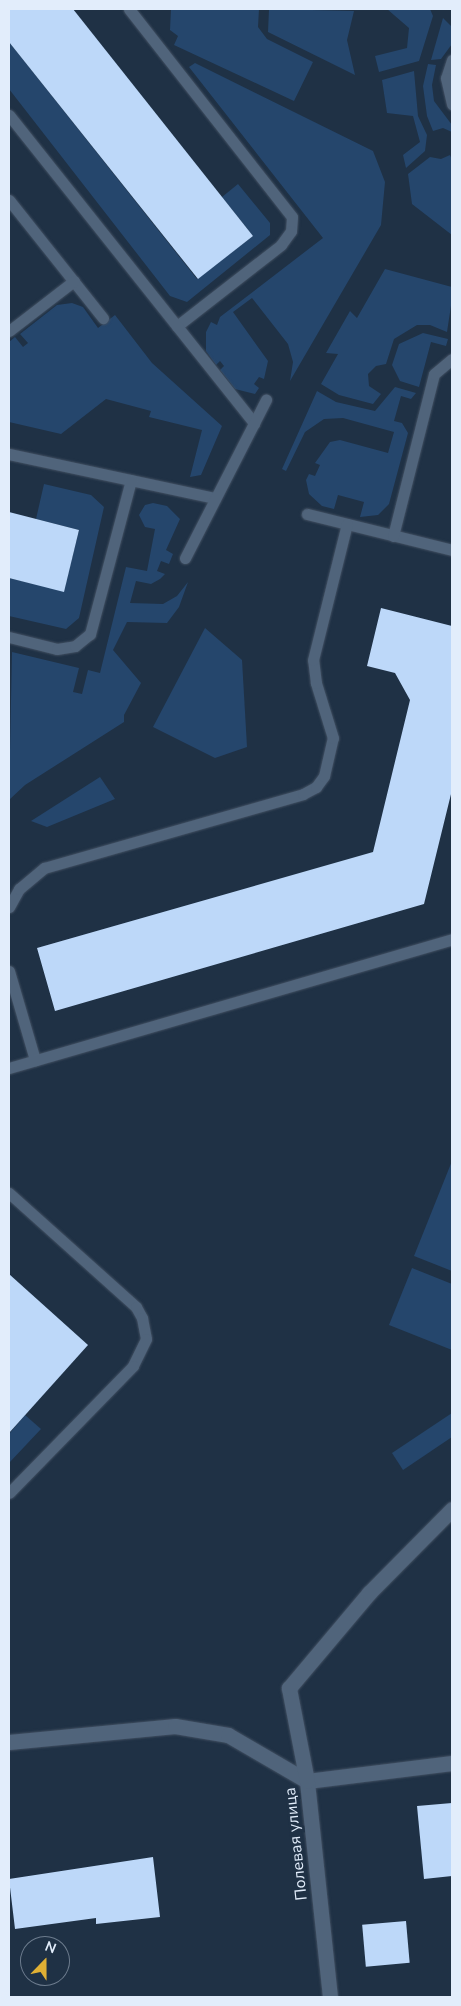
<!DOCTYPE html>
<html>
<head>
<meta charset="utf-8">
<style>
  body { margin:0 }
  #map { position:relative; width:461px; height:2006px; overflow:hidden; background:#1f3145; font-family:"Nunito Sans",sans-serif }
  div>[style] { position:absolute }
  .green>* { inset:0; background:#25466c }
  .building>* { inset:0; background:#bdd8f9; transform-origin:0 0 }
  .roads { filter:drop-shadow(0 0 1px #414f61) drop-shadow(0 0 1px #414f61) }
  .lane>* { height:11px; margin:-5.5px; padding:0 5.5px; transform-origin:5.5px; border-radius:5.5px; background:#50647b }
  .street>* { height:15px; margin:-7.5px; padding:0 7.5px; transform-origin:7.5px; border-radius:7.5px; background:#50647b }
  span { translate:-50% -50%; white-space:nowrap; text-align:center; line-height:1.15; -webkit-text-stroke:5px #1f3145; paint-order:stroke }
  .street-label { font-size:16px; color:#e2edfb }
  .frame { position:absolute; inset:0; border:10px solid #e2edfb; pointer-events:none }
  .north { position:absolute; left:20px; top:1936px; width:50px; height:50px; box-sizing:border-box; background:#1f3145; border:1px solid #6d7c8e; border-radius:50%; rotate:22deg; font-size:14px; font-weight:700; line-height:20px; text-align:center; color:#e2edfb }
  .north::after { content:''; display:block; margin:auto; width:18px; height:22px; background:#e0b034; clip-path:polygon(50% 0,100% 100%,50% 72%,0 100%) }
</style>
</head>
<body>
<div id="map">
  <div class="green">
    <div style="clip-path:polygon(171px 9px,259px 9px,258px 27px,267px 39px,313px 62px,294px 101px,174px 45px,178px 36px,170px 30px)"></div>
    <div style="clip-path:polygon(269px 9px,354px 11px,347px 40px,355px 75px,268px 32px)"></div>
    <div style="clip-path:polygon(387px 9px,430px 9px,433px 16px,419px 61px,379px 72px,375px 56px,407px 48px,409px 28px)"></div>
    <div style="clip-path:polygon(443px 18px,452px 27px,452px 44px,441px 59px,431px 60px)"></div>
    <div style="clip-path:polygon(9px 42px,197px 279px,253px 236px,222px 197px,238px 184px,270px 223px,270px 235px,187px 302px,170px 296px,9px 89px)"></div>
    <div style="clip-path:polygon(195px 63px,373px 151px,385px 182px,381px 225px,290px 381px,293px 362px,288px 344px,252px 298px,233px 312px,268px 361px,264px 379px,259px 377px,254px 384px,259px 388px,255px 394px,235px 389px,220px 370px,224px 366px,220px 361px,216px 365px,206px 351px,206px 332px,211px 322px,217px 325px,220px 317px,323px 238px,189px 67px)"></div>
    <div style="clip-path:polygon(428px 64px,436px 65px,432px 85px,434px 101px,452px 125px,452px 132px,443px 128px,433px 131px,427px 116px,423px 86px)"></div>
    <div style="clip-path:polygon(414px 71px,418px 116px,427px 135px,425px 151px,406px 168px,403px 155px,420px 142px,413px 116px,387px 113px,382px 80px)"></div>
    <div style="clip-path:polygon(450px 155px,452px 160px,452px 235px,412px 204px,408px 174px,430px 157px,441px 159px)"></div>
    <div style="clip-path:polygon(385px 269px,452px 287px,452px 299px,447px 332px,430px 325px,417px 325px,394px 339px,386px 364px,376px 366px,368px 374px,369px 386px,381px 394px,373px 404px,339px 395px,321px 384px,338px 354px,326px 353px,350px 311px,357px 318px)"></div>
    <div style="clip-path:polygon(72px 303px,83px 307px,98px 328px,115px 315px,152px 363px,222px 426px,201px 475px,190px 477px,202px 430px,149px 417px,151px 411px,106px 399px,61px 434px,9px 422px,9px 342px,15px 337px,23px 347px,28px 343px,20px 334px,57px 305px)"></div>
    <div style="clip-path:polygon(423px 333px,448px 339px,446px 346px,431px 342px,419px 387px,400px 381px,392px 365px,399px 344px)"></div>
    <div style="clip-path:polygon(395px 387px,416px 393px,411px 399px,401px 396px,394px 421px,402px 423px,408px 433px,389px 504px,378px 515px,360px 517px,364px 502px,338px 495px,334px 509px,322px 506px,309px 494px,306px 480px,309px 474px,315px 476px,320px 465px,315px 463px,330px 442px,340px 440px,388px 453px,394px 432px,343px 418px,324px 419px,305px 432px,286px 471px,282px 469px,317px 391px,336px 402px,375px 411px)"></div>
    <div style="clip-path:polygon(44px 484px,91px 495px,104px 507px,79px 618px,66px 629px,9px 616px,9px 578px,64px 591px,79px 530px,36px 519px)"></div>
    <div style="clip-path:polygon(153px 503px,167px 506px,180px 519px,166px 550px,173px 554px,169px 564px,161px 561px,157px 571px,165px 574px,160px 579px,151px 584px,136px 581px,130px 603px,163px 604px,177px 596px,188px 582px,179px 607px,167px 623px,127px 622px,113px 650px,141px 683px,124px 715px,124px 722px,25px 785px,9px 800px,12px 652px,79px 668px,73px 692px,82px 694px,88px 670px,100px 673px,126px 567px,147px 571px,155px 529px,145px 527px,139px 515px,145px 505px)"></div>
    <div style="clip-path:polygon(205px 628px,242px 660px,247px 747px,215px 758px,153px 727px)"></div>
    <div style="clip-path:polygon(100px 777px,115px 799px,47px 827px,31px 821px)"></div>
    <div style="clip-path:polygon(452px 1161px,452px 1271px,414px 1256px)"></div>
    <div style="clip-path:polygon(412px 1268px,452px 1284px,452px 1350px,389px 1325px)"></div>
    <div style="clip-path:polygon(452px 1413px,452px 1437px,403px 1470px,392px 1453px)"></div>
    <div style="clip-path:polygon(25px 1415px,41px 1429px,9px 1463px,9px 1434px)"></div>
  </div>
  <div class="building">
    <div style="clip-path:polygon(9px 9px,73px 9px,253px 236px,198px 279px,9px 42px)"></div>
    <div style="clip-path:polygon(9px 512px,79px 530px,64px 592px,9px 578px)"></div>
    <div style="clip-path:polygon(381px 608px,452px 626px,452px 790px,424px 904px,55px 1011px,37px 948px,373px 852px,410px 700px,395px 673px,367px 666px)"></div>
    <div style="clip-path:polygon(9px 1274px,88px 1345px,9px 1433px)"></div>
    <div style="clip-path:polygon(452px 1803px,452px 1876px,424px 1879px,417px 1806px)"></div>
    <div style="clip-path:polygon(153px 1857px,160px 1917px,96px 1924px,96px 1918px,15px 1929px,9px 1879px)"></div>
    <div style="left:406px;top:1921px;width:42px;height:44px;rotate:85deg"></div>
  </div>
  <div class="roads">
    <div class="lane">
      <div style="left:129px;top:9px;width:264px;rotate:51.9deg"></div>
      <div style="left:292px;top:217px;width:14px;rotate:94deg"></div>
      <div style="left:291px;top:231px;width:17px;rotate:126deg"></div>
      <div style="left:281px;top:245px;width:132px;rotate:142.1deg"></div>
      <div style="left:452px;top:60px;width:19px;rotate:108deg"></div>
      <div style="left:446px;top:78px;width:27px;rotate:77deg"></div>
      <div style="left:9px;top:115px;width:394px;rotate:51.5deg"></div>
      <div style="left:9px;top:200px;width:151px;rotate:51.5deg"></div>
      <div style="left:9px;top:331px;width:82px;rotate:-37.6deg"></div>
      <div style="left:9px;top:454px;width:211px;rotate:12.1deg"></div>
      <div style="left:307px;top:514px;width:149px;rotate:13.9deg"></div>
      <div style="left:393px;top:536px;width:167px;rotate:-75.8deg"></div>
      <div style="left:434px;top:374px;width:23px;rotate:-40deg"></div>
      <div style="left:185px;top:558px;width:178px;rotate:-62.9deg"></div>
      <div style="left:9px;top:637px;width:49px;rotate:14deg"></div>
      <div style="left:57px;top:649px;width:18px;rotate:-9deg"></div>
      <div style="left:75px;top:646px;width:19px;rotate:-39deg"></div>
      <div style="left:90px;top:634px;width:159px;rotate:-75.1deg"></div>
      <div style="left:9px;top:907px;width:21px;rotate:-61deg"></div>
      <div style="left:19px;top:889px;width:33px;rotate:-40deg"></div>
      <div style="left:44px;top:868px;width:269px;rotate:-15.9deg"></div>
      <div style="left:303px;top:794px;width:15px;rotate:-28deg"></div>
      <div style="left:316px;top:787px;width:14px;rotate:-54deg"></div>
      <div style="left:324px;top:776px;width:39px;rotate:-77deg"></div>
      <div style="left:333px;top:738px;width:58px;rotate:-107.2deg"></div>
      <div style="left:316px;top:683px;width:23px;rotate:-97deg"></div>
      <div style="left:313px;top:660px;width:140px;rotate:-76deg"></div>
      <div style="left:9px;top:971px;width:93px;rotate:73.7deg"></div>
      <div style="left:9px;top:1068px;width:461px;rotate:-16.2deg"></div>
      <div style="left:9px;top:1193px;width:171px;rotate:41.9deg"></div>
      <div style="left:136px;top:1307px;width:13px;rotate:61deg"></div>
      <div style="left:142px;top:1318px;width:21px;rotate:79deg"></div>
      <div style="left:146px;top:1339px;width:30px;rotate:116deg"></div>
      <div style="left:133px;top:1366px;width:177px;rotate:134.3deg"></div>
    </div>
    <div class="street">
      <div style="left:9px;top:1742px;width:167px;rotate:-5.5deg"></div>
      <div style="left:175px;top:1726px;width:54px;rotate:9.6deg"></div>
      <div style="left:228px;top:1735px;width:91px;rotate:30.2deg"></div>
      <div style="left:307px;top:1781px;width:146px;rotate:-7.1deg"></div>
      <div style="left:330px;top:1997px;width:217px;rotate:-96.1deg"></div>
      <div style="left:307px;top:1781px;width:95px;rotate:-101deg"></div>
      <div style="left:289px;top:1688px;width:124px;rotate:-49.9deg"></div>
      <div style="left:369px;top:1593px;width:118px;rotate:-45.3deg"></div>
    </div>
  </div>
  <div class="street-label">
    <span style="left:296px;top:1844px;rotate:-96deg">Полевая улица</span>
  </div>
  <div class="frame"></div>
  <div class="north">N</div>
</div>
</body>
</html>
